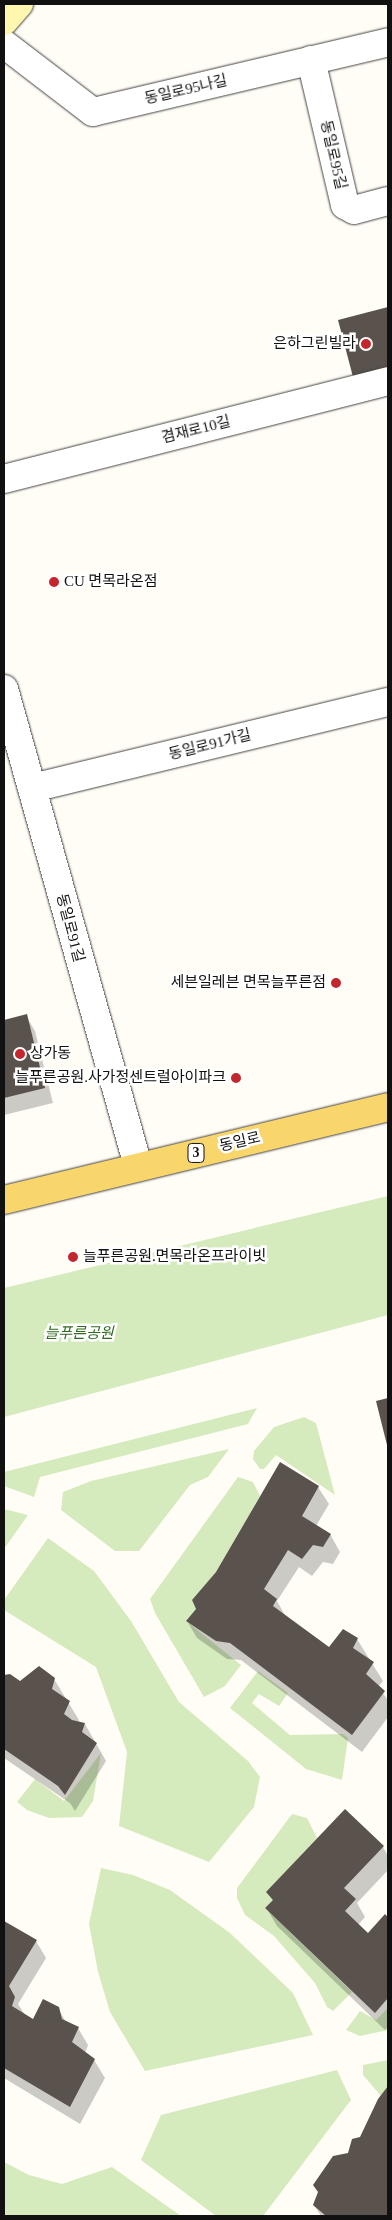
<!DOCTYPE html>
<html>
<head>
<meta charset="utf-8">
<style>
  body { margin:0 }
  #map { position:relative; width:392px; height:2220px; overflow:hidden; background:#fffdf5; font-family:"Times New Roman","Noto Sans KR",serif }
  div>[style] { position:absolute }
  .green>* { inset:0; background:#d5ebbd }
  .shadow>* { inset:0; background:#0003 }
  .building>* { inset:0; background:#5a524d }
  .roads { filter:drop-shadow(0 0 1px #444) drop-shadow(0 0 1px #444) }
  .street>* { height:28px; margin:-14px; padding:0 14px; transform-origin:14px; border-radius:14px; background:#fff }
  .secondary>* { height:28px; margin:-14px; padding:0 14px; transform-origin:14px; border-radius:14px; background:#fff6b0 }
  .primary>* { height:28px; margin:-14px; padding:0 14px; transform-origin:14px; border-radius:14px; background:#f9d66b }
  .dots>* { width:14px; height:14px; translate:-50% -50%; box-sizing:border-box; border:2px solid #fff; border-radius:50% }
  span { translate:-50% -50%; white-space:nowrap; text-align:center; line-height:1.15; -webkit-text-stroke:5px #fff; paint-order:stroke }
  .shield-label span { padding:1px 4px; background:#fff; border:1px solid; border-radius:4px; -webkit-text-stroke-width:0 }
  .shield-label { font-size:14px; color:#111; font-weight:700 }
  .street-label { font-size:15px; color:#111 }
  .poi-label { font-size:15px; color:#111 }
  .right { translate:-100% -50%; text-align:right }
  .left { translate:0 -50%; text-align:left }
  .park-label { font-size:15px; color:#2f6b1f; font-style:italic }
  .frame { position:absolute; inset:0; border:5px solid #111; pointer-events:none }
</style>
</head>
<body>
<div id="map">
  <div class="green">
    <div style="clip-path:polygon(388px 1196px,388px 1315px,4px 1417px,4px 1288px)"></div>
    <div style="clip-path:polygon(257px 1408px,248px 1424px,40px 1477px,34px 1497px,4px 1486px,4px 1472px)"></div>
    <div style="clip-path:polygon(304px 1417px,316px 1423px,335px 1495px,276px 1455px,264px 1469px,260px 1469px,253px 1459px,254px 1451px,274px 1427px)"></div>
    <div style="clip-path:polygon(229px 1449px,208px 1477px,190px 1485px,139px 1551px,115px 1551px,61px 1510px,63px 1492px,91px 1481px)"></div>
    <div style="clip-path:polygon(238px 1477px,253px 1482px,260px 1496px,216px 1572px,192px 1600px,196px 1609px,186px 1621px,241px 1665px,225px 1686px,204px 1697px,155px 1613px,150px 1599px)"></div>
    <div style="clip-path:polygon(4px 1509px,28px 1515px,4px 1549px)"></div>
    <div style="clip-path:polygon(48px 1538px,94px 1571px,131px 1621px,179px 1702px,248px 1761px,260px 1777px,254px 1807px,209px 1862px,119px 1826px,127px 1752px,96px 1667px,4px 1610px,4px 1600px)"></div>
    <div style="clip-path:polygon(258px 1671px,288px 1693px,279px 1706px,259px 1694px,252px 1703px,290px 1735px,343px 1734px,348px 1738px,342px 1780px,306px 1769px,230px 1708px)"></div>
    <div style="clip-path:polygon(101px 1753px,93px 1801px,82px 1817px,49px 1818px,27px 1810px,17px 1802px,35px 1779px,64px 1801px)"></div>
    <div style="clip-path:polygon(292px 1814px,307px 1818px,317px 1838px,267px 1892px,273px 1900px,265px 1908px,352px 1992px,333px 2011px,327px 2007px,315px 1983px,274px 1936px,245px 1915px,237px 1898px,237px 1888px)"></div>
    <div style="clip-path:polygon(101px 1868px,133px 1875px,170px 1890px,230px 1933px,293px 1993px,313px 2035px,145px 2071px,110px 2012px,98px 1972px,89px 1924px)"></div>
    <div style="clip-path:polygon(388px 2008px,388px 2030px,360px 2036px,346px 2030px,360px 2011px,376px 2020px)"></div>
    <div style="clip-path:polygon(388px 2060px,388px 2086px,381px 2096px,363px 2075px,363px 2065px)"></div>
    <div style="clip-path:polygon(337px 2070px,351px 2100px,263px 2216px,216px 2216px,141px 2160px,161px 2115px)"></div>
    <div style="clip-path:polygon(4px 2162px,29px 2175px,62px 2184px,112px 2167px,181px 2216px,4px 2216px)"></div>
  </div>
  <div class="shadow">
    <div style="clip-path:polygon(388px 309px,388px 384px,340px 321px)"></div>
    <div style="clip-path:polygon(26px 1016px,35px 1031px,53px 1103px,4px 1115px,4px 1021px)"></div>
    <div style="clip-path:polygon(318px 1487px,329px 1504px,316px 1526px,330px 1534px,340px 1552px,333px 1564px,323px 1562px,312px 1576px,299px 1567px,277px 1601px,286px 1617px,330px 1649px,357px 1639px,383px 1681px,378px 1687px,388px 1700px,388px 1717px,362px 1752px,241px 1660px,227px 1659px,197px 1638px,187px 1621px)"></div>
    <div style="clip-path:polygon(10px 1675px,20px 1682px,54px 1679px,79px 1720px,78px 1723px,85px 1724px,106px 1761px,75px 1811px,70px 1803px,4px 1758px,4px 1676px)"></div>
    <div style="clip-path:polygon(383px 1847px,388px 1856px,388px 1870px,357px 1903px,365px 1917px,358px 1925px,368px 1935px,385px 1916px,388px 1918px,388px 2027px,385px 2030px,277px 1926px,267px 1909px,273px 1901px,268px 1892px)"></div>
    <div style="clip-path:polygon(4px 1922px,36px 1941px,46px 1958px,18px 2004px,25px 2015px,34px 2020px,58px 2008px,66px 2022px,78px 2028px,88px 2045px,85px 2053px,94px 2060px,105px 2078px,80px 2124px,4px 2078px)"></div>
    <div style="clip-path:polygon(388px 2087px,388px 2216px,321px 2216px,314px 2205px,361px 2138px)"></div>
  </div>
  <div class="building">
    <div style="clip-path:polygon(388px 307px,388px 368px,353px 377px,338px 320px)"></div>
    <div style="clip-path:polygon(27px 1014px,45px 1088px,4px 1098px,4px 1020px)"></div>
    <div style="clip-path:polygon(388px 1398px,388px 1449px,376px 1401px)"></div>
    <div style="clip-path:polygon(280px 1462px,319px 1486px,302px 1516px,331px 1534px,323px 1547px,313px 1545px,302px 1559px,288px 1550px,264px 1589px,277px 1599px,273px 1606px,329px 1647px,343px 1629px,358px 1638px,353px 1648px,374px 1662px,366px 1674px,385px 1691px,352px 1735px,230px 1643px,216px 1641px,186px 1621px,196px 1609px,192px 1600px,216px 1572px)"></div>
    <div style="clip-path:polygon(39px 1666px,55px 1678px,52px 1689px,70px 1701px,64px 1714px,72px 1720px,85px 1723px,82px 1732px,97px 1743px,65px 1795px,58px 1786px,4px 1749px,4px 1675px,10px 1674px,20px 1681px)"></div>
    <div style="clip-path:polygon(345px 1809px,384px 1846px,344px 1888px,356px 1899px,345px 1911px,368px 1933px,385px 1914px,388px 1917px,388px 1998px,375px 2013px,265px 1908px,273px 1900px,266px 1892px)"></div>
    <div style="clip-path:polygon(4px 1921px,37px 1940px,9px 1986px,15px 1997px,12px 2006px,33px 2019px,43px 1999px,59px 2007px,62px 2019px,79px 2027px,72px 2042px,95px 2059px,70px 2107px,4px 2068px)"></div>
    <div style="clip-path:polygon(388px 2086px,388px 2216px,326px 2216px,313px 2205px,318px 2192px,313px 2185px,333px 2156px,348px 2153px,352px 2139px,360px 2137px,378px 2099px)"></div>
  </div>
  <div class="roads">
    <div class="street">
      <div style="left:4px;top:44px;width:112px;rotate:37.4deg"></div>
      <div style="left:93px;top:112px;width:303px;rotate:-13.3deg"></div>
      <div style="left:311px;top:60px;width:149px;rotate:76.8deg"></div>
      <div style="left:345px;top:205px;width:10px;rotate:29deg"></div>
      <div style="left:354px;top:210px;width:35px;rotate:-15deg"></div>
      <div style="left:4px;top:479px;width:396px;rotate:-14.3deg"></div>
      <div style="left:4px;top:689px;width:495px;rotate:74.3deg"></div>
      <div style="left:32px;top:788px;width:366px;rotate:-13.6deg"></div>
    </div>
    <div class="secondary">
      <div style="left:4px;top:21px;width:23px;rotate:-49deg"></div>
    </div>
    <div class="primary">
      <div style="left:4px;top:1200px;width:395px;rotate:-13.6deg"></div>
    </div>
  </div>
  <div class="dots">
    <div style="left:366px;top:344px;background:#c4262e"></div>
    <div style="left:54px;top:582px;background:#c4262e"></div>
    <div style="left:336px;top:983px;background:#c4262e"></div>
    <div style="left:20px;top:1054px;background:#c4262e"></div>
    <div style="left:236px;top:1078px;background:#c4262e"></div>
    <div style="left:73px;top:1257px;background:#c4262e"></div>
  </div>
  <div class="shield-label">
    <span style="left:196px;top:1153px">3</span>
  </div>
  <div class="street-label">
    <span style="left:186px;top:90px;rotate:-13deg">동일로95나길</span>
    <span style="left:333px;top:155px;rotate:77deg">동일로95길</span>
    <span style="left:196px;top:430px;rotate:-14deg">겸재로10길</span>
    <span style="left:210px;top:745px;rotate:-14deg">동일로91가길</span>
    <span style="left:70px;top:928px;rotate:75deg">동일로91길</span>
    <span style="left:240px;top:1142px;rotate:-13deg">동일로</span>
  </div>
  <div class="poi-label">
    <span class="right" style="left:356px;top:344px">은하그린빌라</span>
    <span class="left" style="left:64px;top:582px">CU 면목라온점</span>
    <span class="right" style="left:326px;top:983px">세븐일레븐 면목늘푸른점</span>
    <span class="left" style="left:30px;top:1054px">상가동</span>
    <span class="right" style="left:226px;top:1078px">늘푸른공원.사가정센트럴아이파크</span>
    <span class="left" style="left:83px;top:1257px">늘푸른공원.면목라온프라이빗</span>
  </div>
  <div class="park-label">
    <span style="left:79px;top:1334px">늘푸른공원</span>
  </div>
  <div class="frame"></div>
</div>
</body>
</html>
